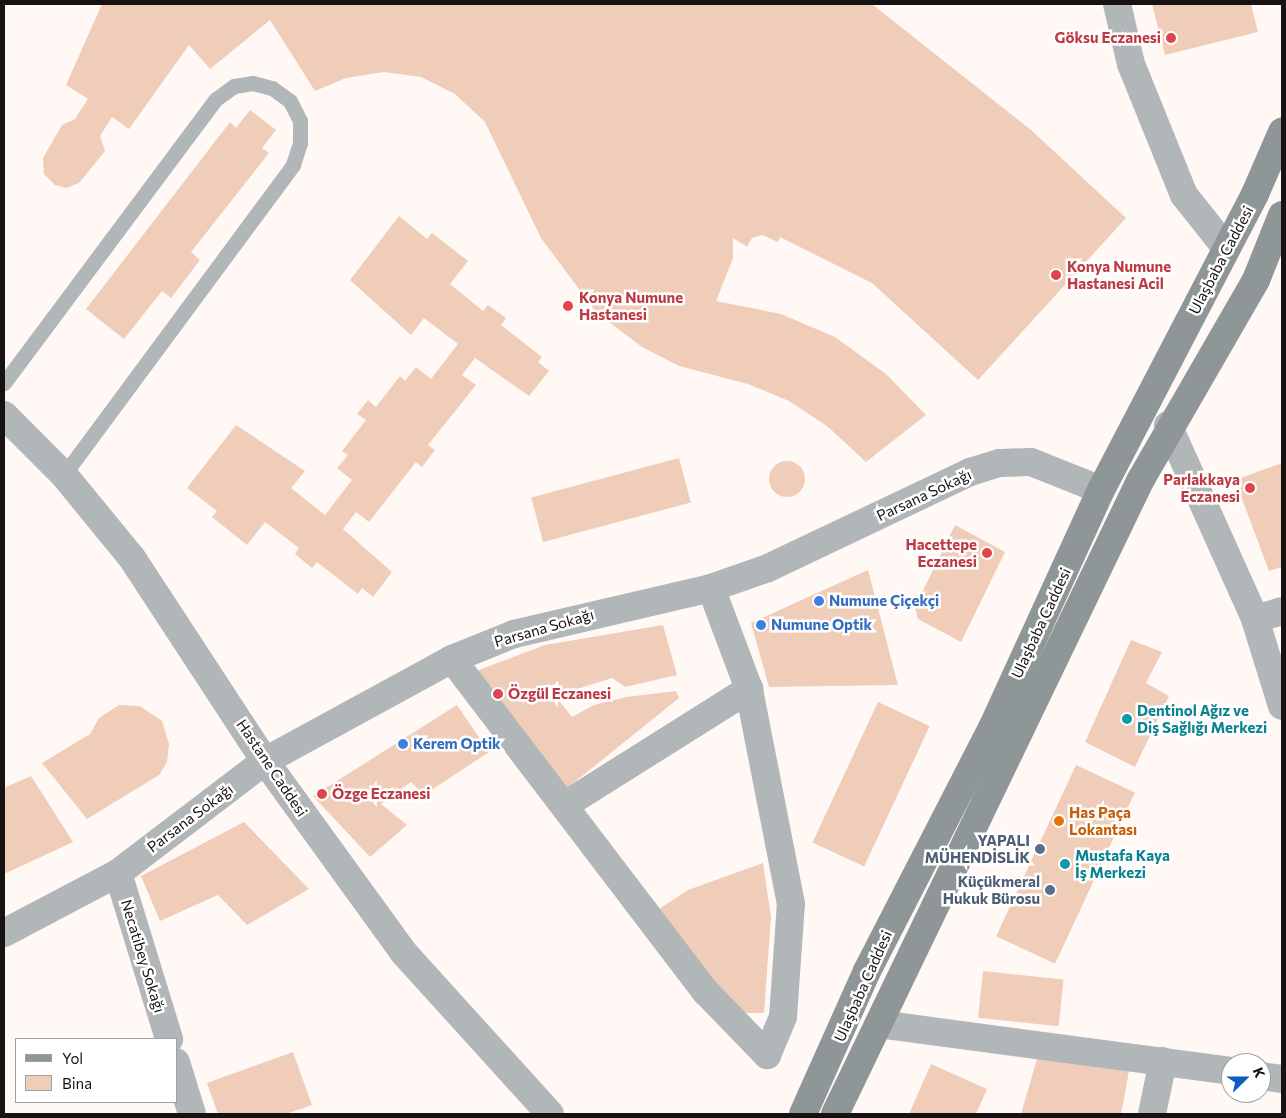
<!DOCTYPE html>
<html>
<head>
<meta charset="utf-8">
<style>
  body { margin:0 }
  #map { position:relative; width:1286px; height:1118px; overflow:hidden; background:#fff8f5; font-family:Commissioner,sans-serif }
  div>[style] { position:absolute }
  .building>* { inset:0; background:#efcdb9; transform-origin:0 0 }
  .round { border-radius:50% }
  .service>* { height:15px; margin:-7.5px; padding:0 7.5px; transform-origin:7.5px; border-radius:7.5px; background:#b1b6b8 }
  .minor>* { height:28px; margin:-14px; padding:0 14px; transform-origin:14px; border-radius:14px; background:#b1b6b8 }
  .tertiary>* { height:28px; margin:-14px; padding:0 14px; transform-origin:14px; border-radius:14px; background:#b1b6b8 }
  .secondary>* { height:28px; margin:-14px; padding:0 14px; transform-origin:14px; border-radius:14px; background:#8e9698 }
  .dots>* { width:14px; height:14px; translate:-50% -50%; box-sizing:border-box; border:2px solid #fff; border-radius:50% }
  span { translate:-50% -50%; white-space:nowrap; text-align:center; line-height:1.15; -webkit-text-stroke:5px #fff; paint-order:stroke }
  .health-label { font-size:15px; color:#be3a42; font-weight:700 }
  .right { translate:-100% -50%; text-align:right }
  .left { translate:0 -50%; text-align:left }
  .street-label { font-size:15px; color:#161211 }
  .shop-label { font-size:15px; color:#366cbe; font-weight:700 }
  .culture-label { font-size:15px; color:#0d838f; font-weight:700 }
  .food-label { font-size:15px; color:#c56008; font-weight:700 }
  .service-label { font-size:15px; color:#4e5e75; font-weight:700 }
  .frame { position:absolute; inset:0; border:5px solid #161211; pointer-events:none }
  .legend { position:absolute; left:15px; top:1038px; width:162px; height:65px; box-sizing:border-box; background:#fff; border:1px solid #a2a0a0; margin:0; padding:6px 9px; list-style:none; font-size:15px; color:#161211 }
  .legend li { display:flex; align-items:center; gap:10px; height:25px }
  .legend b { width:25px; border:1px solid #a2a0a0 }
  .north { position:absolute; left:1221px; top:1053px; width:50px; height:50px; box-sizing:border-box; background:#fff; border:1px solid #a2a0a0; border-radius:50%; rotate:68deg; font-size:14px; font-weight:700; line-height:20px; text-align:center; color:#161211 }
  .north::after { content:''; display:block; margin:auto; width:18px; height:22px; background:#105cc7; clip-path:polygon(50% 0,100% 100%,50% 72%,0 100%) }
</style>
</head>
<body>
<div id="map">
  <div class="building">
    <div style="clip-path:polygon(102px 4px,872px 4px,1031px 130px,1126px 218px,978px 380px,872px 283px,780px 237px,778px 242px,762px 235px,752px 238px,747px 247px,733px 238px,733px 258px,716px 301px,781px 314px,835px 337px,886px 374px,926px 415px,866px 462px,827px 426px,789px 401px,748px 384px,679px 366px,642px 347px,596px 312px,541px 238px,485px 122px,455px 94px,421px 77px,384px 72px,346px 78px,315px 91px,270px 20px,210px 69px,189px 45px,129px 129px,112px 117px,100px 136px,105px 151px,79px 183px,66px 188px,55px 185px,44px 174px,43px 158px,62px 125px,75px 119px,88px 99px,66px 85px)"></div>
    <div style="clip-path:polygon(1152px 4px,1251px 4px,1258px 32px,1165px 55px)"></div>
    <div style="clip-path:polygon(250px 110px,276px 130px,262px 148px,269px 153px,191px 252px,200px 260px,171px 298px,162px 291px,124px 339px,86px 309px,230px 122px,236px 128px)"></div>
    <div style="clip-path:polygon(399px 216px,427px 239px,432px 233px,468px 261px,450px 284px,483px 311px,488px 305px,506px 318px,501px 325px,542px 357px,538px 362px,549px 371px,529px 396px,475px 358px,462px 375px,476px 385px,428px 445px,435px 450px,422px 467px,416px 462px,369px 522px,356px 512px,343px 529px,392px 572px,373px 597px,362px 588px,358px 594px,317px 562px,312px 568px,295px 554px,299px 548px,265px 522px,247px 545px,212px 517px,217px 511px,187px 488px,236px 425px,305px 471px,291px 488px,325px 515px,352px 480px,337px 468px,348px 455px,342px 451px,366px 420px,357px 414px,368px 400px,376px 407px,400px 376px,405px 381px,416px 367px,431px 379px,458px 344px,424px 318px,411px 335px,350px 280px)"></div>
    <div style="left:679px;top:458px;width:46px;height:153px;rotate:75deg"></div>
    <div class="round" style="left:769px;top:461px;width:36px;height:36px"></div>
    <div style="clip-path:polygon(1282px 463px,1282px 567px,1269px 571px,1235px 480px)"></div>
    <div style="clip-path:polygon(955px 525px,1005px 552px,961px 642px,918px 619px,915px 607px)"></div>
    <div style="clip-path:polygon(868px 570px,898px 685px,769px 687px,751px 623px)"></div>
    <div style="clip-path:polygon(663px 625px,677px 675px,625px 687px,612px 678px,561px 694px,558px 682px,549px 688px,572px 717px,594px 705px,626px 697px,676px 691px,679px 698px,566px 789px,476px 671px,545px 645px)"></div>
    <div style="clip-path:polygon(1131px 640px,1162px 652px,1146px 683px,1169px 696px,1135px 767px,1085px 742px)"></div>
    <div style="left:878px;top:702px;width:57px;height:155px;rotate:25deg"></div>
    <div style="clip-path:polygon(119px 705px,140px 706px,162px 721px,169px 744px,167px 762px,159px 775px,87px 819px,42px 763px,90px 734px,99px 718px)"></div>
    <div style="clip-path:polygon(457px 705px,489px 752px,424px 795px,411px 782px,381px 804px,407px 825px,370px 857px,313px 796px)"></div>
    <div style="left:1076px;top:765px;width:65px;height:189px;rotate:25deg"></div>
    <div style="clip-path:polygon(31px 776px,73px 842px,4px 874px,4px 788px)"></div>
    <div style="clip-path:polygon(244px 822px,309px 889px,247px 925px,218px 895px,160px 921px,141px 876px)"></div>
    <div style="clip-path:polygon(763px 863px,771px 917px,764px 1013px,738px 1013px,656px 911px,688px 890px)"></div>
    <div style="left:983px;top:971px;width:81px;height:47px;rotate:6deg"></div>
    <div style="clip-path:polygon(293px 1052px,312px 1105px,286px 1114px,218px 1114px,207px 1083px)"></div>
    <div style="clip-path:polygon(1039px 1052px,1130px 1066px,1121px 1114px,1021px 1114px)"></div>
    <div style="clip-path:polygon(931px 1064px,987px 1089px,976px 1114px,909px 1114px)"></div>
  </div>
  <div class="service">
    <div style="left:4px;top:383px;width:354px;rotate:-53.3deg"></div>
    <div style="left:216px;top:99px;width:22px;rotate:-36deg"></div>
    <div style="left:234px;top:86px;width:19px;rotate:-9deg"></div>
    <div style="left:253px;top:83px;width:20px;rotate:15deg"></div>
    <div style="left:272px;top:88px;width:22px;rotate:36deg"></div>
    <div style="left:290px;top:101px;width:22px;rotate:63deg"></div>
    <div style="left:300px;top:121px;width:22px;rotate:90deg"></div>
    <div style="left:300px;top:143px;width:23px;rotate:108deg"></div>
    <div style="left:293px;top:165px;width:385px;rotate:126.5deg"></div>
  </div>
  <div class="minor">
    <div style="left:1117px;top:4px;width:62px;rotate:76.9deg"></div>
    <div style="left:1131px;top:64px;width:141px;rotate:68deg"></div>
    <div style="left:1184px;top:195px;width:68px;rotate:51.6deg"></div>
    <div style="left:1168px;top:425px;width:213px;rotate:65.8deg"></div>
    <div style="left:1282px;top:611px;width:28px;rotate:163deg"></div>
    <div style="left:1255px;top:619px;width:91px;rotate:72.8deg"></div>
    <div style="left:452px;top:659px;width:419px;rotate:52.7deg"></div>
    <div style="left:706px;top:992px;width:88px;rotate:45.9deg"></div>
    <div style="left:767px;top:1055px;width:41px;rotate:-67.2deg"></div>
    <div style="left:783px;top:1017px;width:113px;rotate:-86deg"></div>
    <div style="left:791px;top:904px;width:219px;rotate:-101.1deg"></div>
    <div style="left:749px;top:689px;width:108px;rotate:-110.6deg"></div>
    <div style="left:565px;top:805px;width:218px;rotate:-32.2deg"></div>
    <div style="left:118px;top:873px;width:174px;rotate:72.9deg"></div>
    <div style="left:4px;top:933px;width:129px;rotate:-27.8deg"></div>
    <div style="left:118px;top:873px;width:185px;rotate:-37.3deg"></div>
    <div style="left:265px;top:761px;width:213px;rotate:-28.6deg"></div>
    <div style="left:452px;top:659px;width:67px;rotate:-22deg"></div>
    <div style="left:514px;top:634px;width:202px;rotate:-13.1deg"></div>
    <div style="left:711px;top:588px;width:60px;rotate:-19.3deg"></div>
    <div style="left:768px;top:568px;width:224px;rotate:-25.4deg"></div>
    <div style="left:970px;top:472px;width:31px;rotate:-17deg"></div>
    <div style="left:1000px;top:463px;width:31px;rotate:-2deg"></div>
    <div style="left:1031px;top:462px;width:75px;rotate:21.8deg"></div>
    <div style="left:879px;top:1024px;width:355px;rotate:7.6deg"></div>
    <div style="left:176px;top:1062px;width:54px;rotate:72.9deg"></div>
    <div style="left:1261px;top:1076px;width:21px;rotate:8deg"></div>
    <div style="left:1152px;top:1114px;width:54px;rotate:-78.3deg"></div>
  </div>
  <div class="tertiary">
    <div style="left:4px;top:415px;width:85px;rotate:45deg"></div>
    <div style="left:64px;top:475px;width:107px;rotate:50.7deg"></div>
    <div style="left:132px;top:558px;width:243px;rotate:56.8deg"></div>
    <div style="left:265px;top:761px;width:237px;rotate:54.1deg"></div>
    <div style="left:404px;top:953px;width:217px;rotate:47.8deg"></div>
  </div>
  <div class="secondary">
    <div style="left:803px;top:1114px;width:157px;rotate:-65.9deg"></div>
    <div style="left:867px;top:971px;width:273px;rotate:-62.8deg"></div>
    <div style="left:992px;top:728px;width:262px;rotate:-65.4deg"></div>
    <div style="left:1101px;top:490px;width:334px;rotate:-62.5deg"></div>
    <div style="left:1255px;top:194px;width:68px;rotate:-66.5deg"></div>
    <div style="left:835px;top:1114px;width:703px;rotate:-64.27deg"></div>
    <div style="left:1140px;top:481px;width:232px;rotate:-60deg"></div>
    <div style="left:1256px;top:280px;width:70px;rotate:-68.2deg"></div>
  </div>
  <div class="dots">
    <div style="left:1171px;top:38px;background:#e0444e"></div>
    <div style="left:1056px;top:275px;background:#e0444e"></div>
    <div style="left:568px;top:306px;background:#e0444e"></div>
    <div style="left:1250px;top:488px;background:#e0444e"></div>
    <div style="left:987px;top:553px;background:#e0444e"></div>
    <div style="left:819px;top:601px;background:#3f7fe0"></div>
    <div style="left:761px;top:625px;background:#3f7fe0"></div>
    <div style="left:498px;top:694px;background:#e0444e"></div>
    <div style="left:1127px;top:719px;background:#0f9aa8"></div>
    <div style="left:403px;top:744px;background:#3f7fe0"></div>
    <div style="left:322px;top:794px;background:#e0444e"></div>
    <div style="left:1059px;top:821px;background:#e8710a"></div>
    <div style="left:1040px;top:849px;background:#5c6f8a"></div>
    <div style="left:1065px;top:864px;background:#0f9aa8"></div>
    <div style="left:1050px;top:890px;background:#5c6f8a"></div>
  </div>
  <div class="health-label">
    <span class="right" style="left:1161px;top:38px">Göksu Eczanesi</span>
    <span class="left" style="left:1067px;top:275px">Konya Numune<br>Hastanesi Acil</span>
    <span class="left" style="left:579px;top:306px">Konya Numune<br>Hastanesi</span>
    <span class="right" style="left:1240px;top:488px">Parlakkaya<br>Eczanesi</span>
    <span class="right" style="left:977px;top:553px">Hacettepe<br>Eczanesi</span>
    <span class="left" style="left:508px;top:694px">Özgül Eczanesi</span>
    <span class="left" style="left:332px;top:794px">Özge Eczanesi</span>
  </div>
  <div class="street-label">
    <span style="left:1221px;top:260px;rotate:-62deg">Ulaşbaba Caddesi</span>
    <span style="left:924px;top:495px;rotate:-25deg">Parsana Sokağı</span>
    <span style="left:1041px;top:623px;rotate:-65deg">Ulaşbaba Caddesi</span>
    <span style="left:544px;top:628px;rotate:-16deg">Parsana Sokağı</span>
    <span style="left:272px;top:768px;rotate:56deg">Hastane Caddesi</span>
    <span style="left:190px;top:818px;rotate:-37deg">Parsana Sokağı</span>
    <span style="left:143px;top:956px;rotate:73deg">Necatibey Sokağı</span>
    <span style="left:863px;top:986px;rotate:-66deg">Ulaşbaba Caddesi</span>
  </div>
  <div class="shop-label">
    <span class="left" style="left:829px;top:601px">Numune Çiçekçi</span>
    <span class="left" style="left:771px;top:625px">Numune Optik</span>
    <span class="left" style="left:413px;top:744px">Kerem Optik</span>
  </div>
  <div class="culture-label">
    <span class="left" style="left:1137px;top:719px">Dentinol Ağız ve<br>Diş Sağlığı Merkezi</span>
    <span class="left" style="left:1075px;top:864px">Mustafa Kaya<br>İş Merkezi</span>
  </div>
  <div class="food-label">
    <span class="left" style="left:1069px;top:821px">Has Paça<br>Lokantası</span>
  </div>
  <div class="service-label">
    <span class="right" style="left:1030px;top:849px">YAPALI<br>MÜHENDİSLİK</span>
    <span class="right" style="left:1040px;top:890px">Küçükmeral<br>Hukuk Bürosu</span>
  </div>
  <div class="frame"></div>
  <ul class="legend">
  <li><b style="height:6px;background:#8e9698"></b>Yol</li>
  <li><b style="height:14px;background:#efcdb9"></b>Bina</li>
  </ul>
  <div class="north">K</div>
</div>
</body>
</html>
